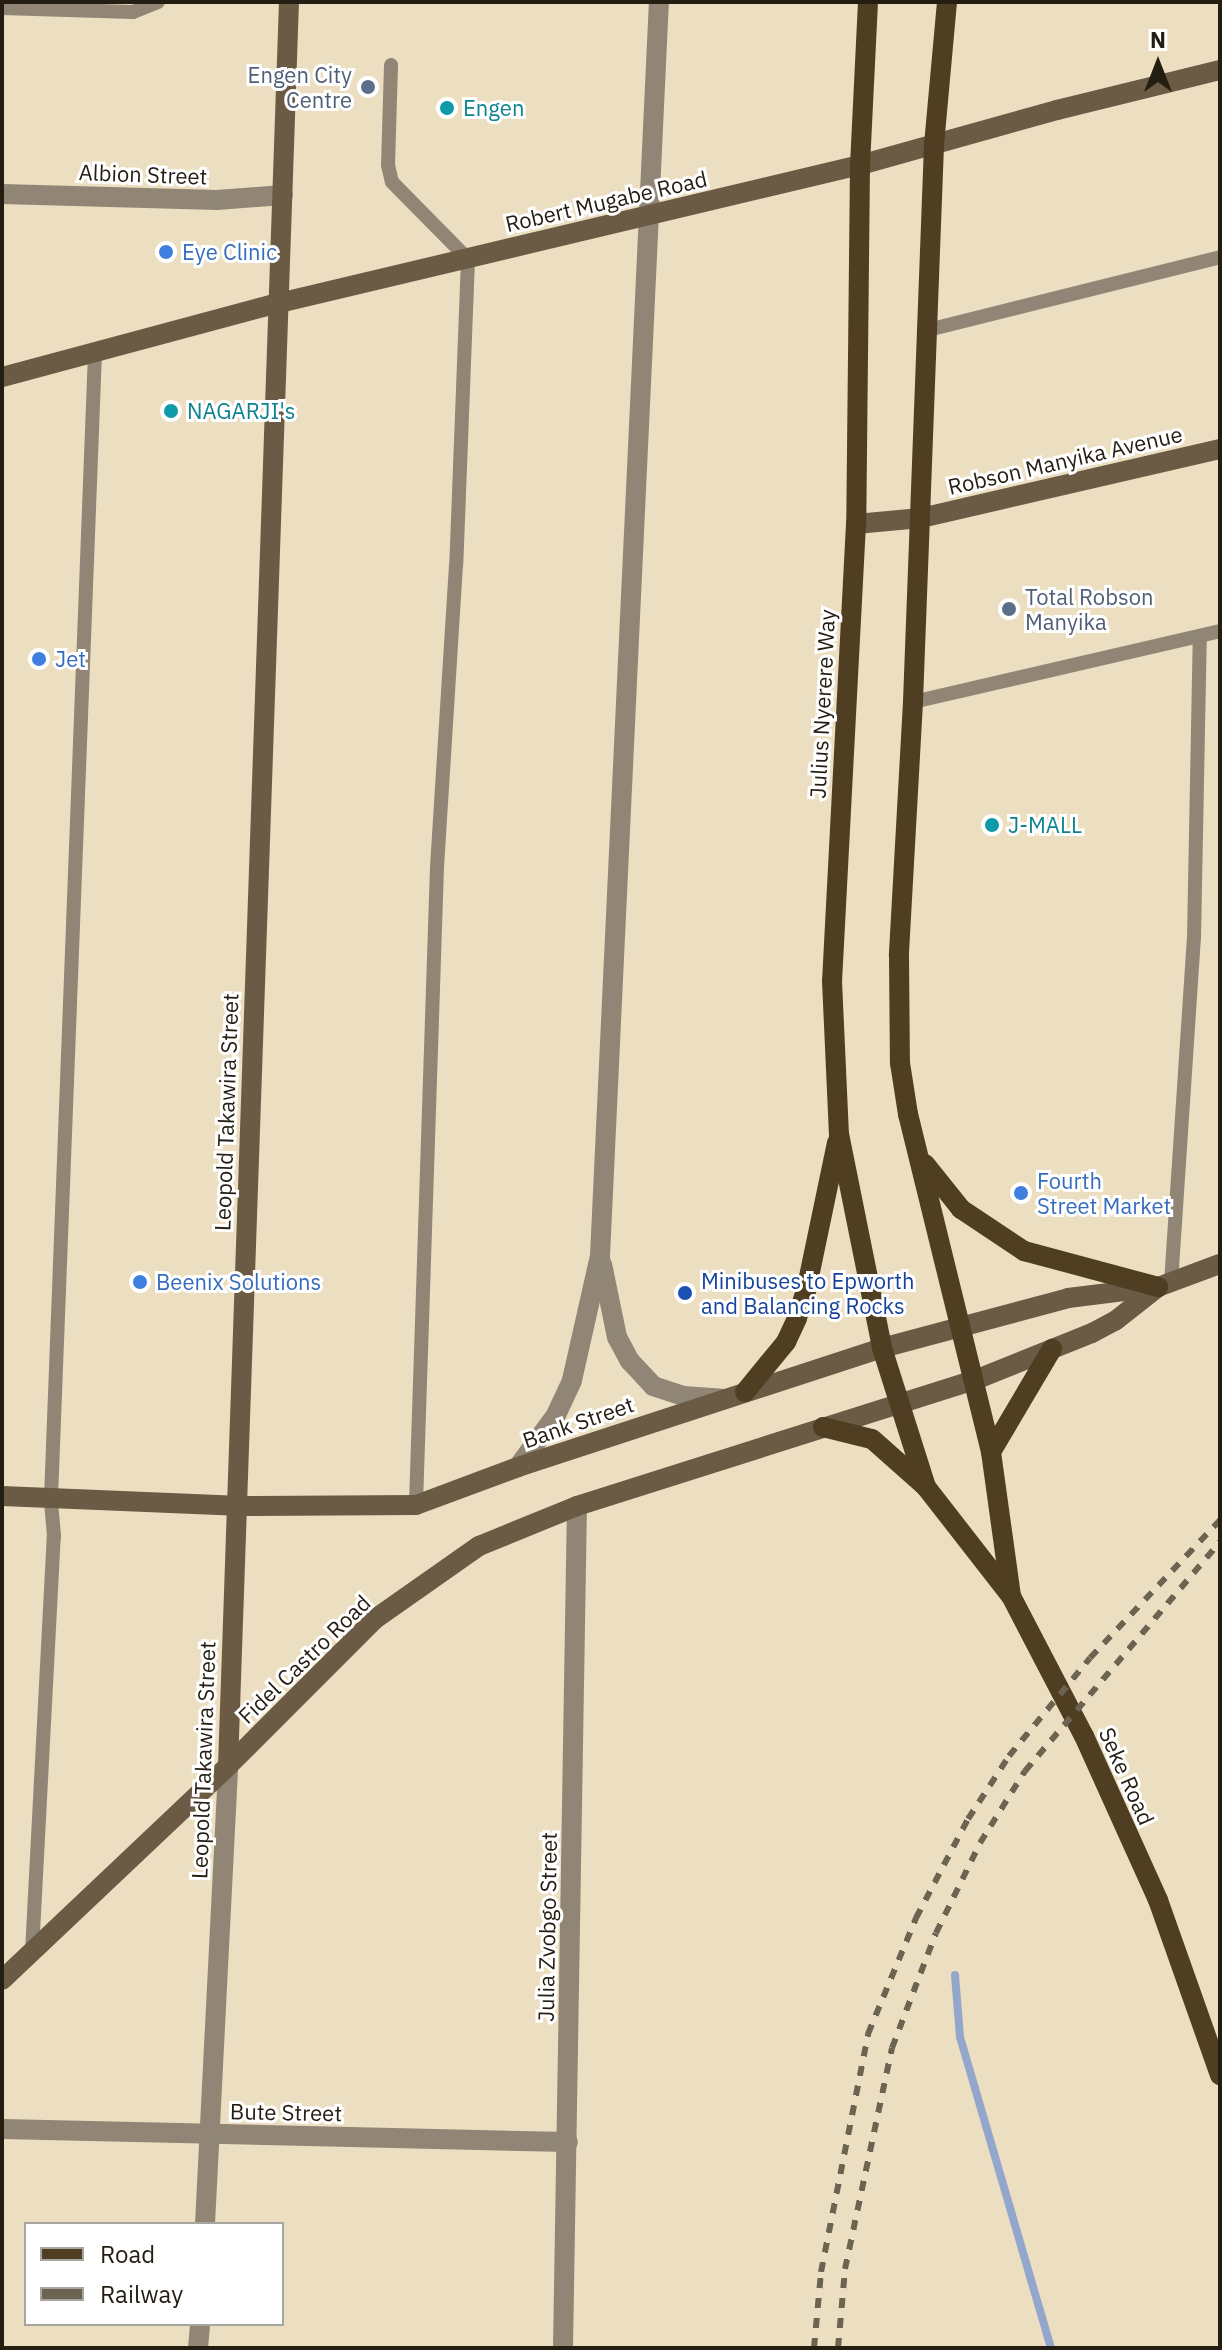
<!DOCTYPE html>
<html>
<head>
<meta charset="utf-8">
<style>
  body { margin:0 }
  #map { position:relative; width:1222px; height:2350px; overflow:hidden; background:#ecdec0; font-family:"IBM Plex Sans",sans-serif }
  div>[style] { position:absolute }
  .stream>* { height:8px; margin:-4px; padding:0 4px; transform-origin:4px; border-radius:4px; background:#92a7cb }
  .lane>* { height:14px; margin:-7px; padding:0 7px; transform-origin:7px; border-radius:7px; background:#918676 }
  .street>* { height:20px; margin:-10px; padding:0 10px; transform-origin:10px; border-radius:10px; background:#918676 }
  .secondary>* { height:20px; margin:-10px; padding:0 10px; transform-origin:10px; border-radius:10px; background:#6b5b45 }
  .primary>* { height:20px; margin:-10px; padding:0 10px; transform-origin:10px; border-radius:10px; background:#503e22 }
  .rail>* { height:6px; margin-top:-3px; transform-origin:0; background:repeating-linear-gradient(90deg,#6c6351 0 10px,transparent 0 20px) }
  .dots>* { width:22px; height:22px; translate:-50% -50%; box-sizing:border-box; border:4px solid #fff; border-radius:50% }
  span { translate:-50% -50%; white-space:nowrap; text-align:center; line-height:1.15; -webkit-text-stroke:6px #fff; paint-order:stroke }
  .service-label { font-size:22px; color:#4e5e75 }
  .right { translate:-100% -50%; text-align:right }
  .left { translate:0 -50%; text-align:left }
  .culture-label { font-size:22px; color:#0d838f }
  .street-label { font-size:22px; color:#231d12 }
  .shop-label { font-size:22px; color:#366cbe }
  .transit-label { font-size:22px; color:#164399 }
  .frame { position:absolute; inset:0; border:4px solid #231d12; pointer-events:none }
  .legend { position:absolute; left:24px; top:2222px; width:260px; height:104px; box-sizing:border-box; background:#fff; border:2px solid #a7a5a0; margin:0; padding:10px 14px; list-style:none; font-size:24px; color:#231d12 }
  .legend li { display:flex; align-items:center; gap:16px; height:40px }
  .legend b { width:40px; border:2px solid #a7a5a0 }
  .north { position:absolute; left:1118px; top:24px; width:80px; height:80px; -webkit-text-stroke:6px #fff; paint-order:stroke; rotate:0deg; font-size:22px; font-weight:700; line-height:32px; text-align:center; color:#231d12 }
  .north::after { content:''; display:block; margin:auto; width:28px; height:36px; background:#231d12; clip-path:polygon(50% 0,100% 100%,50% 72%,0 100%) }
</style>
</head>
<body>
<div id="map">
  <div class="stream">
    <div style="left:955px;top:1975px;width:62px;rotate:85.4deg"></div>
    <div style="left:960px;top:2037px;width:324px;rotate:73.7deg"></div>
  </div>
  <div class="lane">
    <div style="left:2px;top:8px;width:131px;rotate:1.7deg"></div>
    <div style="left:133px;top:12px;width:27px;rotate:-22deg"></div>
    <div style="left:391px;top:65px;width:100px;rotate:91.7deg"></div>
    <div style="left:388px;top:165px;width:17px;rotate:77deg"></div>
    <div style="left:392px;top:182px;width:108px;rotate:45.4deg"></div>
    <div style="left:468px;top:259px;width:306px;rotate:92.2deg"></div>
    <div style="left:456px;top:565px;width:303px;rotate:93.6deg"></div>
    <div style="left:437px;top:867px;width:638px;rotate:91.89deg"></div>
    <div style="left:928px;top:330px;width:301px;rotate:-14deg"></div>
    <div style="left:913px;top:702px;width:315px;rotate:-13deg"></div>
    <div style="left:1171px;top:1283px;width:346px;rotate:-86.2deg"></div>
    <div style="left:1194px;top:938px;width:302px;rotate:-88.9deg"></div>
    <div style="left:32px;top:1952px;width:417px;rotate:-87deg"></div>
    <div style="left:54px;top:1536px;width:38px;rotate:-95deg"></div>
    <div style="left:51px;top:1498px;width:1147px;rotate:-87.8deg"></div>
  </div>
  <div class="street">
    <div style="left:2px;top:194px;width:215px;rotate:1.6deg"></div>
    <div style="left:217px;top:200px;width:66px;rotate:-4.3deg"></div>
    <div style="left:602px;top:1264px;width:75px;rotate:78.4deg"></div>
    <div style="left:617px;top:1337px;width:27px;rotate:62deg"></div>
    <div style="left:630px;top:1361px;width:34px;rotate:47deg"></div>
    <div style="left:653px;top:1386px;width:32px;rotate:18deg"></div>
    <div style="left:683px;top:1396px;width:39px;rotate:4deg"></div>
    <div style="left:518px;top:1467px;width:64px;rotate:-53.8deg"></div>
    <div style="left:556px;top:1415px;width:38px;rotate:-65deg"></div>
    <div style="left:572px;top:1380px;width:127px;rotate:-77.3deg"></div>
    <div style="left:600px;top:1256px;width:1255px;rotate:-87.31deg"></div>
    <div style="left:2px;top:2129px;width:566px;rotate:1.32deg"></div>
    <div style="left:205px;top:2224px;width:459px;rotate:-87.1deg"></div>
    <div style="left:198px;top:2348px;width:24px;rotate:-85deg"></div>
    <div style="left:563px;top:2348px;width:842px;rotate:-89.05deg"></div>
  </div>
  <div class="secondary">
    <div style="left:2px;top:377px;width:287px;rotate:-15deg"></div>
    <div style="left:279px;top:303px;width:597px;rotate:-13.36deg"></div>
    <div style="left:860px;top:165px;width:205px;rotate:-15.6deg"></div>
    <div style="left:1057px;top:110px;width:168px;rotate:-13.8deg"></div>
    <div style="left:856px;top:524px;width:65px;rotate:-5.3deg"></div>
    <div style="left:921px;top:518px;width:307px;rotate:-13deg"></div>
    <div style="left:2px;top:1496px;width:234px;rotate:2.4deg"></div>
    <div style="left:236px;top:1506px;width:180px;rotate:-0.3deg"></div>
    <div style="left:416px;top:1505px;width:109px;rotate:-20.4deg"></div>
    <div style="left:518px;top:1467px;width:383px;rotate:-18.1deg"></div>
    <div style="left:882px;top:1348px;width:193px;rotate:-15deg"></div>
    <div style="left:1068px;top:1298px;width:91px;rotate:-7deg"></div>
    <div style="left:1158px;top:1287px;width:66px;rotate:-20.4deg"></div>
    <div style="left:228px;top:1766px;width:1765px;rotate:-88.02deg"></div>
    <div style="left:2px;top:1980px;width:311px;rotate:-43.4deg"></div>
    <div style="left:228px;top:1766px;width:208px;rotate:-45deg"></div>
    <div style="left:375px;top:1619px;width:127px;rotate:-35.1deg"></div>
    <div style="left:479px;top:1546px;width:106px;rotate:-22.2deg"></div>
    <div style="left:577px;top:1506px;width:417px;rotate:-17.6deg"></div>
    <div style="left:975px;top:1380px;width:126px;rotate:-21.9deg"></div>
    <div style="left:1092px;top:1333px;width:26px;rotate:-28deg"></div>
    <div style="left:1115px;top:1321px;width:55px;rotate:-38.3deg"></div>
  </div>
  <div class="primary">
    <div style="left:868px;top:2px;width:163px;rotate:92.8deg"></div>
    <div style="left:860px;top:165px;width:359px;rotate:90.6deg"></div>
    <div style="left:856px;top:524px;width:458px;rotate:93deg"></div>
    <div style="left:832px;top:981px;width:153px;rotate:87.4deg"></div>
    <div style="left:839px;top:1134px;width:218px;rotate:78.6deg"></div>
    <div style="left:882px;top:1348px;width:146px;rotate:72.4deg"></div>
    <div style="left:947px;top:2px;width:144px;rotate:95.2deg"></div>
    <div style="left:934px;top:145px;width:557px;rotate:92.16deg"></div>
    <div style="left:913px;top:702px;width:254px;rotate:93.2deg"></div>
    <div style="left:899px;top:956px;width:107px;rotate:89.5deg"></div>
    <div style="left:900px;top:1063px;width:52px;rotate:81.1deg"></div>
    <div style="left:908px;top:1114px;width:348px;rotate:76.2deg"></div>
    <div style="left:991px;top:1452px;width:145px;rotate:82.1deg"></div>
    <div style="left:925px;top:1164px;width:58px;rotate:51.3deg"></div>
    <div style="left:961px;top:1209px;width:76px;rotate:33.7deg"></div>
    <div style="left:1024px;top:1251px;width:139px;rotate:15deg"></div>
    <div style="left:745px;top:1392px;width:65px;rotate:-50.6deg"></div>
    <div style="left:786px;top:1342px;width:26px;rotate:-65deg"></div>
    <div style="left:797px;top:1318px;width:28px;rotate:-72deg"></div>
    <div style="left:806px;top:1291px;width:152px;rotate:-78.2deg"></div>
    <div style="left:823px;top:1427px;width:50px;rotate:13.8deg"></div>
    <div style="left:872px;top:1439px;width:72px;rotate:41.6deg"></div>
    <div style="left:926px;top:1487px;width:138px;rotate:52.1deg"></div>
    <div style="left:1011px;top:1596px;width:158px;rotate:62.5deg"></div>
    <div style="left:1084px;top:1736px;width:180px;rotate:65.7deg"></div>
    <div style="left:1158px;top:1900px;width:186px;rotate:70.5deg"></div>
    <div style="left:991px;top:1452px;width:120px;rotate:-59.4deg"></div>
  </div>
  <div class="rail">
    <div style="left:814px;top:2348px;width:76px;rotate:-84.7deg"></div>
    <div style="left:821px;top:2272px;width:243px;rotate:-78.8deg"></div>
    <div style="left:868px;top:2034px;width:126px;rotate:-67.5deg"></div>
    <div style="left:916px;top:1918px;width:112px;rotate:-62.3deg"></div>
    <div style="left:968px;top:1819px;width:75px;rotate:-56.9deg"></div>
    <div style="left:1009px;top:1756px;width:127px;rotate:-50.4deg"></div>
    <div style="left:1090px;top:1658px;width:190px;rotate:-46.7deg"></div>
    <div style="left:838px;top:2348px;width:79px;rotate:-84.9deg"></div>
    <div style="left:845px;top:2269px;width:226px;rotate:-78deg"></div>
    <div style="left:892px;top:2048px;width:123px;rotate:-69.1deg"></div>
    <div style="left:936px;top:1933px;width:100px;rotate:-63.9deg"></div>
    <div style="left:980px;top:1843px;width:85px;rotate:-58deg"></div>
    <div style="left:1025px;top:1771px;width:301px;rotate:-49.6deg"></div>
  </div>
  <div class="dots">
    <div style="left:368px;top:87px;background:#5c6f8a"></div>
    <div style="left:447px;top:108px;background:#0f9aa8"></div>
    <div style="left:166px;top:252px;background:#3f7fe0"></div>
    <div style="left:171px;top:411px;background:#0f9aa8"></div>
    <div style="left:1009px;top:609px;background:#5c6f8a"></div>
    <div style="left:39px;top:659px;background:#3f7fe0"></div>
    <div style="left:992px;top:825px;background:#0f9aa8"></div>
    <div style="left:1021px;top:1193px;background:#3f7fe0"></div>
    <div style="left:140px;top:1282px;background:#3f7fe0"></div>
    <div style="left:685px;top:1293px;background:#1a4fb4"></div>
  </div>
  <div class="service-label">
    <span class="right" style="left:352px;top:87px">Engen City<br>Centre</span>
    <span class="left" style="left:1025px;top:609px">Total Robson<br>Manyika</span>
  </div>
  <div class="culture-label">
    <span class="left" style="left:463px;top:108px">Engen</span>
    <span class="left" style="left:187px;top:411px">NAGARJI's</span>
    <span class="left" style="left:1008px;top:825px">J-MALL</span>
  </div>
  <div class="street-label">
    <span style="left:143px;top:174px;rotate:2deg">Albion Street</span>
    <span style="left:606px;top:201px;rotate:-13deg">Robert Mugabe Road</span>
    <span style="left:1065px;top:460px;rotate:-13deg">Robson Manyika Avenue</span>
    <span style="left:822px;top:704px;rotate:-87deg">Julius Nyerere Way</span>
    <span style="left:226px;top:1112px;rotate:-88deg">Leopold Takawira Street</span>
    <span style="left:578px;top:1422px;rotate:-19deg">Bank Street</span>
    <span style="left:304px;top:1659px;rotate:-44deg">Fidel Castro Road</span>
    <span style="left:203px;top:1760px;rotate:-88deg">Leopold Takawira Street</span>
    <span style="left:1127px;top:1776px;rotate:66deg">Seke Road</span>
    <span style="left:547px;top:1927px;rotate:-89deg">Julia Zvobgo Street</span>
    <span style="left:286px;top:2112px;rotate:1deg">Bute Street</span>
  </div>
  <div class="shop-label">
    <span class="left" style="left:182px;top:252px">Eye Clinic</span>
    <span class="left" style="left:55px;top:659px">Jet</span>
    <span class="left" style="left:1037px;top:1193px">Fourth<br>Street Market</span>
    <span class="left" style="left:156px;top:1282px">Beenix Solutions</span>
  </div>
  <div class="transit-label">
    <span class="left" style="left:701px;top:1293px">Minibuses to Epworth<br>and Balancing Rocks</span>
  </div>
  <div class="frame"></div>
  <ul class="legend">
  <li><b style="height:10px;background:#503e22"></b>Road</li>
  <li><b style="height:10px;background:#6c6351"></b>Railway</li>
  </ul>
  <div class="north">N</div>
</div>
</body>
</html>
